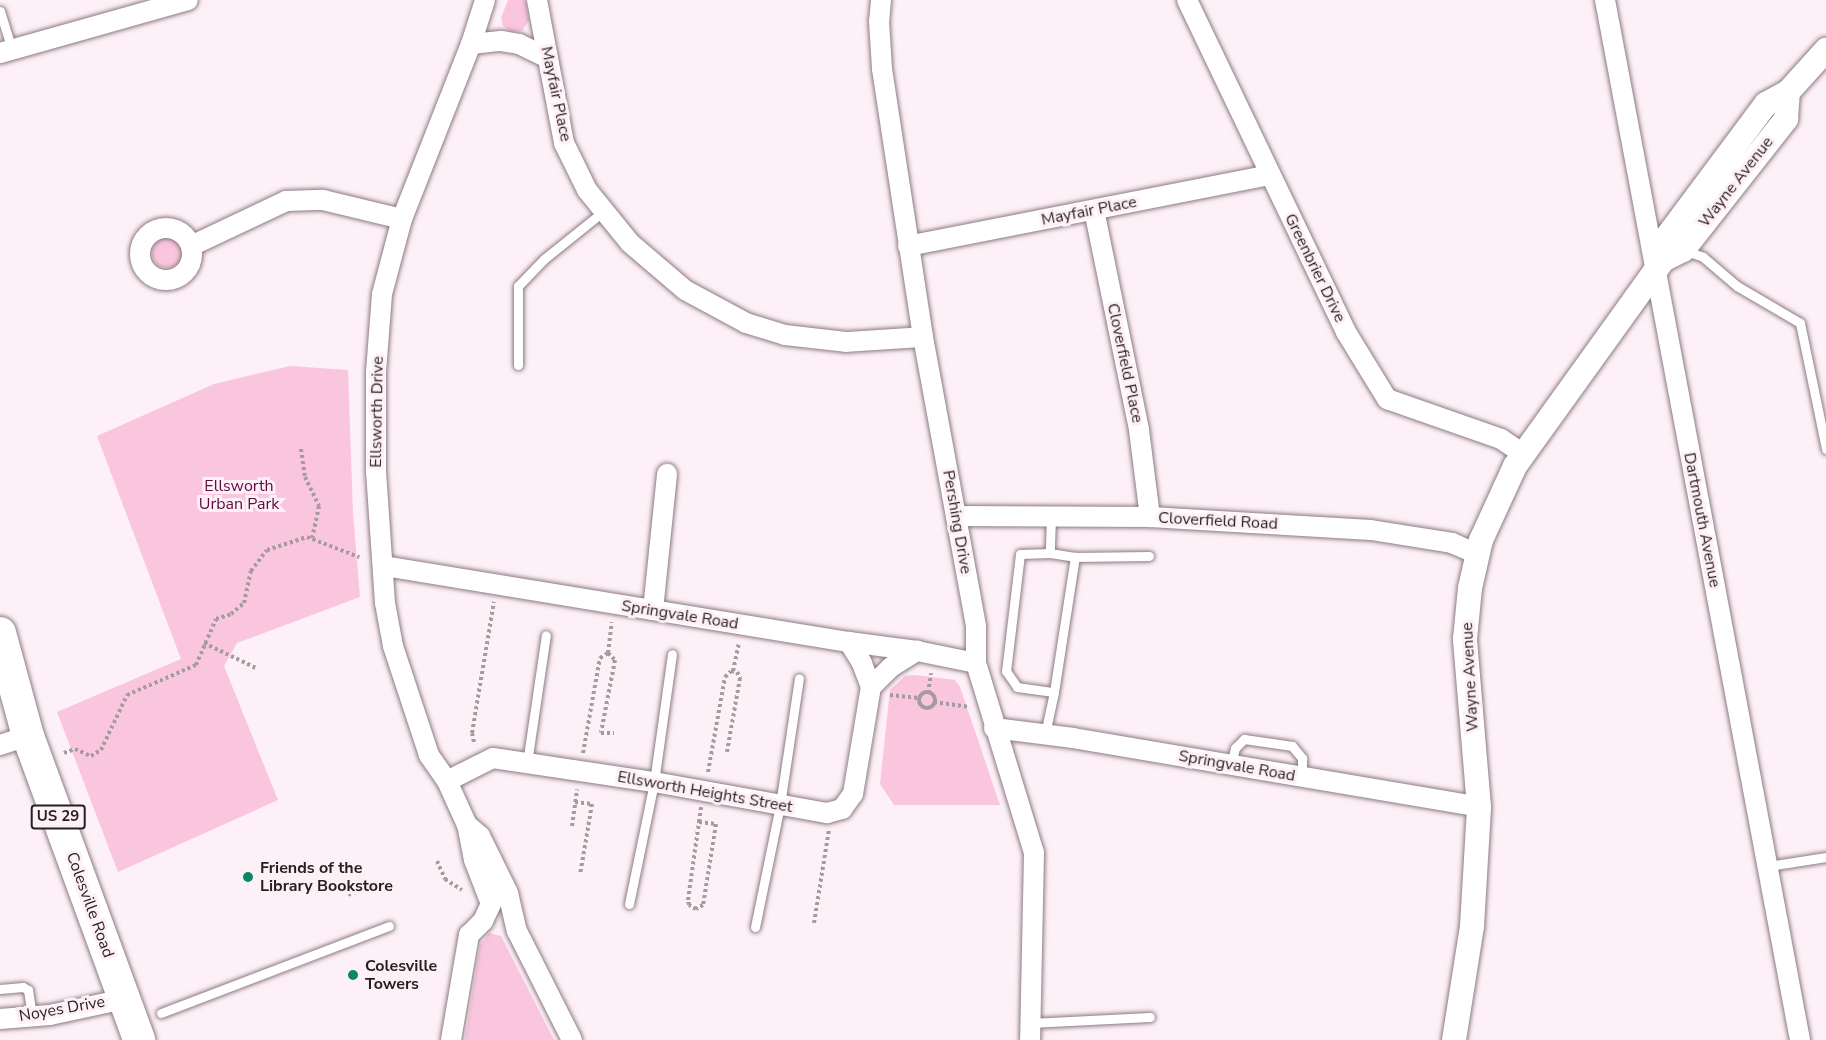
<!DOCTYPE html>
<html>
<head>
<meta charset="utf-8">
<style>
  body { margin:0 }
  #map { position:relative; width:1826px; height:1040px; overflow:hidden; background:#fdf0f6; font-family:"Nunito Sans",sans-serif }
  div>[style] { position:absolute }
  .green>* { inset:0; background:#f9c6de }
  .round { border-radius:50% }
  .path>* { height:4px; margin-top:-2px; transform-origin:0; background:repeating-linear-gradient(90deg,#a59a9e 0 3px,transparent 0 6px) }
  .path>.ring { margin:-2px; padding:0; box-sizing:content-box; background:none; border:4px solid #a59a9e; border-radius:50% }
  .roads { filter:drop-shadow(0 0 2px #8d7a83) drop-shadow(0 0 2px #8d7a83) }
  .service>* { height:9px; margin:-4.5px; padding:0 4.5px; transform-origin:4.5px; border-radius:4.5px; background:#fff }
  .minor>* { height:20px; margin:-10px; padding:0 10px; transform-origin:10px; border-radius:10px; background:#fff }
  .minor>.ring { margin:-10px; padding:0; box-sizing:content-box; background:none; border:20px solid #fff; border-radius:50% }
  .tertiary>* { height:24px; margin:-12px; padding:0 12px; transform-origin:12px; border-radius:12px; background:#fff }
  .trunk>* { height:32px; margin:-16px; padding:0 16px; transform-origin:16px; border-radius:16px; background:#fff }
  .dots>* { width:16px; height:16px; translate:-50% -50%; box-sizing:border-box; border:3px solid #fdf0f6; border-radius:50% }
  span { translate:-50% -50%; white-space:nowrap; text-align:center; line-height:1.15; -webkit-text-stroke:6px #fdf0f6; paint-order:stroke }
  .shield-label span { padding:2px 4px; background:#fdf0f6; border:2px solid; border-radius:4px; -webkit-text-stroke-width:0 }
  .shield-label { font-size:15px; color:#261e21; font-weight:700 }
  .street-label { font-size:16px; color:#261e21 }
  .park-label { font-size:16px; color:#5e0b3f }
  .poi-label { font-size:16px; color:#261e21; font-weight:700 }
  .left { translate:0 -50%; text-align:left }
</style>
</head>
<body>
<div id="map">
  <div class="green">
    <div style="clip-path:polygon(508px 0,525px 0,529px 20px,522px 31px,511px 32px,503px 26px,501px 18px)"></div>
    <div class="round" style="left:152px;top:238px;width:30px;height:30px"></div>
    <div style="clip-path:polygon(290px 366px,348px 370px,353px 514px,360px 597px,237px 643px,224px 666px,278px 800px,118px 872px,57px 712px,181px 659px,97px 436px,214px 384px)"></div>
    <div style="clip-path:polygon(915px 675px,955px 680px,960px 687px,1000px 805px,894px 805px,880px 784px,890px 690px,905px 676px)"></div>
    <div style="clip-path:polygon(489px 933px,501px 936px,554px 1040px,465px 1040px,480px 945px)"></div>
  </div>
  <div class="path">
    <div style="left:301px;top:449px;width:28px;rotate:82deg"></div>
    <div style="left:305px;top:477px;width:32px;rotate:64deg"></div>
    <div style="left:319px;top:506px;width:34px;rotate:102deg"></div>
    <div style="left:204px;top:643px;width:58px;rotate:25.7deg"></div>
    <div style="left:608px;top:653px;width:10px;rotate:45deg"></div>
    <div style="left:615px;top:660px;width:74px;rotate:100.9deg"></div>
    <div style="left:601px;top:733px;width:13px"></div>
    <div style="left:608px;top:653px;width:31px;rotate:-83deg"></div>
    <div style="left:733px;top:671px;width:29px;rotate:-78deg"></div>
    <div class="ring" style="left:919px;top:692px;width:12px;height:12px"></div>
    <div style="left:928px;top:693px;width:20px;rotate:-81deg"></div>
    <div style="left:890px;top:695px;width:29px;rotate:6deg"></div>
    <div style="left:934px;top:702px;width:36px;rotate:8deg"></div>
    <div style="left:474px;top:742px;width:9px;rotate:-103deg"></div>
    <div style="left:472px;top:733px;width:133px;rotate:-80.5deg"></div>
    <div style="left:64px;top:753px;width:12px;rotate:-20deg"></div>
    <div style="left:75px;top:749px;width:17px;rotate:24deg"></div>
    <div style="left:91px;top:756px;width:12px;rotate:-31deg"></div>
    <div style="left:101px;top:750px;width:61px;rotate:-64.7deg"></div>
    <div style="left:127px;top:695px;width:75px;rotate:-23.5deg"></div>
    <div style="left:196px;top:665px;width:50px;rotate:-66.5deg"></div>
    <div style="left:216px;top:619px;width:16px;rotate:-18deg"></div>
    <div style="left:231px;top:614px;width:17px;rotate:-40deg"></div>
    <div style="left:244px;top:603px;width:33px;rotate:-78deg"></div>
    <div style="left:251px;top:571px;width:26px;rotate:-53deg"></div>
    <div style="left:267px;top:550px;width:42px;rotate:-18deg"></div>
    <div style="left:307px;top:537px;width:56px;rotate:21deg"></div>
    <div style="left:583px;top:753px;width:97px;rotate:-79.9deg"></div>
    <div style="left:600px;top:658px;width:9px;rotate:-32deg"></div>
    <div style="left:708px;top:772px;width:97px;rotate:-79.9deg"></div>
    <div style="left:725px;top:677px;width:8px;rotate:-45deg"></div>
    <div style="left:731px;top:671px;width:6px;rotate:9deg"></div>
    <div style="left:737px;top:672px;width:7px;rotate:63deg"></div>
    <div style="left:740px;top:678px;width:75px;rotate:100deg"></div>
    <div style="left:575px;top:802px;width:17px;rotate:7deg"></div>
    <div style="left:592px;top:804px;width:72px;rotate:99.6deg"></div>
    <div style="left:699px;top:822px;width:17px;rotate:7deg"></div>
    <div style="left:716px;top:824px;width:82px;rotate:99.1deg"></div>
    <div style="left:703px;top:905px;width:8px;rotate:150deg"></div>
    <div style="left:696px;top:909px;width:8px;rotate:-150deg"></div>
    <div style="left:689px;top:905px;width:5px;rotate:-101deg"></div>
    <div style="left:688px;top:900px;width:79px;rotate:-82deg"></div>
    <div style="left:699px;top:822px;width:15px;rotate:-82deg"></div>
    <div style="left:572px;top:826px;width:37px;rotate:-82deg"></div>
    <div style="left:437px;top:861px;width:20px;rotate:66deg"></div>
    <div style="left:445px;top:879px;width:20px;rotate:33deg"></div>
    <div style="left:348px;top:895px;width:30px;rotate:-21deg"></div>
    <div style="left:814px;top:923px;width:95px;rotate:-80.9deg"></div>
  </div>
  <div class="roads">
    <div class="service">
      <div style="left:0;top:11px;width:41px;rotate:72.9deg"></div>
      <div style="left:1686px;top:251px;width:18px;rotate:19deg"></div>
      <div style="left:1703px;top:257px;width:45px;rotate:40.5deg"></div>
      <div style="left:1737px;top:286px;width:73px;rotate:30.4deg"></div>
      <div style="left:1800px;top:323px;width:129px;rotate:78.3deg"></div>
      <div style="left:518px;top:365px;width:79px;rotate:-90deg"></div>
      <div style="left:518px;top:286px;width:37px;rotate:-46deg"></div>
      <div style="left:544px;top:259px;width:77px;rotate:-38.7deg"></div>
      <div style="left:1051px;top:517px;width:36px;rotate:92deg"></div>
      <div style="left:1050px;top:553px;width:30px;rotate:178deg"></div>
      <div style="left:1020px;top:554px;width:118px;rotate:96.8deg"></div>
      <div style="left:1006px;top:671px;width:19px;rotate:55deg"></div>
      <div style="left:1017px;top:687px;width:37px;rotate:8deg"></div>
      <div style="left:1050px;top:553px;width:25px;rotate:9deg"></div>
      <div style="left:1075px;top:557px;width:74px;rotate:-0.8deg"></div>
      <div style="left:1045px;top:734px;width:43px;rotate:-77.9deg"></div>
      <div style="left:1054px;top:692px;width:137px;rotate:-81.2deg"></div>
      <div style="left:527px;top:763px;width:129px;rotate:-81.6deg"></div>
      <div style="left:1231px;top:765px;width:17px;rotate:-77deg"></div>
      <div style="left:1235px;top:748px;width:13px;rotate:-45deg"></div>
      <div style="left:1244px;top:739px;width:49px;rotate:8.3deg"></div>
      <div style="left:1292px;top:746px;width:16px;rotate:50deg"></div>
      <div style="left:1302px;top:758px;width:20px;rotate:90deg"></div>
      <div style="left:1768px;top:866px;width:59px;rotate:-8.8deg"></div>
      <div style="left:629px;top:904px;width:125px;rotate:-78.4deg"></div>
      <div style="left:654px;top:782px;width:129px;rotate:-82deg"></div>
      <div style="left:755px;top:927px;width:125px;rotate:-78.4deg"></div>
      <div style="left:780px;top:805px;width:128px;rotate:-81.5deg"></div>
      <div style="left:0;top:989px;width:23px;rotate:-5deg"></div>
      <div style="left:23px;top:987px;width:6px;rotate:31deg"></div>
      <div style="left:28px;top:990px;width:26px;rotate:81deg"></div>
      <div style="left:161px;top:1013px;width:244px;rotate:-20.9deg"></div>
      <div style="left:1030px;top:1023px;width:120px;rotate:-2.9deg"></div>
    </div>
    <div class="minor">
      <div style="left:537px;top:0;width:146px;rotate:79.3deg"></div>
      <div style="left:564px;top:143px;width:52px;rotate:63.9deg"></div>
      <div style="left:587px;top:190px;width:68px;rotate:50.9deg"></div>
      <div style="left:630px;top:243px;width:72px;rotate:40.5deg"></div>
      <div style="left:685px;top:290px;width:69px;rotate:28.4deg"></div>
      <div style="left:746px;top:323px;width:41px;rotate:17.1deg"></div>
      <div style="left:785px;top:335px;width:61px;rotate:6.5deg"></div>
      <div style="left:846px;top:342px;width:77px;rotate:-3.7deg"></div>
      <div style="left:881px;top:0;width:21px;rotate:95deg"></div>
      <div style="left:879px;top:21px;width:48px;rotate:86.4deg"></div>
      <div style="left:882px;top:69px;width:271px;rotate:81.3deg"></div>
      <div style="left:923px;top:337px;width:295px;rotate:79.6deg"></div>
      <div style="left:976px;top:627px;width:36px;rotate:90deg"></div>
      <div style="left:976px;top:663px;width:199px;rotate:73deg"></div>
      <div style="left:1034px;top:853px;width:187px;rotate:91.2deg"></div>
      <div style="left:1187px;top:0;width:368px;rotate:64.4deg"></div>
      <div style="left:1346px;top:332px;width:79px;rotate:58.5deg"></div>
      <div style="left:1387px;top:399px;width:121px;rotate:19.3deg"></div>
      <div style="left:1501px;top:439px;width:27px;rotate:34deg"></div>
      <div style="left:1605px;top:0;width:1058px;rotate:79.38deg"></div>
      <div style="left:471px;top:44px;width:30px;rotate:-6deg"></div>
      <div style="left:501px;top:41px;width:18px;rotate:9deg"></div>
      <div style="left:519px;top:44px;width:32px;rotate:26deg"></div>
      <div style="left:0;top:53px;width:195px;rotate:-15.7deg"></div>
      <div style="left:1094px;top:210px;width:225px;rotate:78.4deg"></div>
      <div style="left:1139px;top:430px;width:88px;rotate:82.8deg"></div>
      <div class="ring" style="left:140px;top:228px;width:32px;height:32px"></div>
      <div style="left:191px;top:246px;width:105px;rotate:-25.3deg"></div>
      <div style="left:286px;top:201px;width:37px;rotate:-2deg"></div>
      <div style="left:323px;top:200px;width:81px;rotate:13.5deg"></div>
      <div style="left:908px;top:246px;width:369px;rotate:-11.1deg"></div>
      <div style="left:956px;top:516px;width:194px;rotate:0.3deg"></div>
      <div style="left:1150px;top:517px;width:221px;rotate:3.4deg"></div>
      <div style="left:1371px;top:530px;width:82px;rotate:9.1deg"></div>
      <div style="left:1452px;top:543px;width:27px;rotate:24deg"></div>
      <div style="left:384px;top:566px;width:471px;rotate:9.3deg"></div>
      <div style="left:849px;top:642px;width:69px;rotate:7.5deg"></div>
      <div style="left:917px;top:651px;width:60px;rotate:11.5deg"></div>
      <div style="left:653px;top:610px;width:137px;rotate:-84.1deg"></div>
      <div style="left:871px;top:687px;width:28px;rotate:-45deg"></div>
      <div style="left:891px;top:667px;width:31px;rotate:-32deg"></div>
      <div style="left:994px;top:728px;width:80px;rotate:7.2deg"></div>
      <div style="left:1073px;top:738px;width:412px;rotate:9.6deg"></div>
      <div style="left:0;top:745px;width:29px;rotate:-18deg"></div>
      <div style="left:447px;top:781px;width:51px;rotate:-26.6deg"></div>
      <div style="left:493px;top:758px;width:163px;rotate:8.5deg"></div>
      <div style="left:654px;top:782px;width:176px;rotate:10.2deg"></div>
      <div style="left:827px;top:813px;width:16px;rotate:-15deg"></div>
      <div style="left:842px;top:809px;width:19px;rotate:-54deg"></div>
      <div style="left:853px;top:794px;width:109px;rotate:-80.5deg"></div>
      <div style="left:871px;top:687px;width:26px;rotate:-111deg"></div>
      <div style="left:862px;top:663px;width:25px;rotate:-122deg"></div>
      <div style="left:467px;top:825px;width:17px;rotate:40deg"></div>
      <div style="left:480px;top:836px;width:64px;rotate:63.8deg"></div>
      <div style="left:508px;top:893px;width:39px;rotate:77deg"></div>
      <div style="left:517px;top:931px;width:122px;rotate:63.2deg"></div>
      <div style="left:0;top:1019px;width:50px;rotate:-4.6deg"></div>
      <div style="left:50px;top:1015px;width:76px;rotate:-12.2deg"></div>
      <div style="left:451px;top:1040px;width:107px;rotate:-80.3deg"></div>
      <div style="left:469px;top:935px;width:20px;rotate:-45deg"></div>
      <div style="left:483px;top:921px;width:19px;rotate:-65deg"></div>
      <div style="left:491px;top:904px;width:47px;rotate:-111.1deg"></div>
      <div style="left:474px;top:860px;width:36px;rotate:-101deg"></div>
      <div style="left:467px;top:825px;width:48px;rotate:-114.4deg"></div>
      <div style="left:447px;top:781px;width:32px;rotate:-125deg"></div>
      <div style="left:429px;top:755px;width:115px;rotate:-108.3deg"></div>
      <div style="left:393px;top:646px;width:44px;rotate:-100.5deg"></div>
      <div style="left:385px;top:603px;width:132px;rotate:-93.9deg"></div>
      <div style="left:376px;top:471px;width:99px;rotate:-90deg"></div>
      <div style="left:376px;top:372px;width:78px;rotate:-85.6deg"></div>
      <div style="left:382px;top:294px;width:78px;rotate:-75.1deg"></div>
      <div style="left:402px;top:219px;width:188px;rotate:-68.5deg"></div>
      <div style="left:471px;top:44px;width:46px;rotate:-72.3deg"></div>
    </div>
    <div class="tertiary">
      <div style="left:1663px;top:260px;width:22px;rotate:-27deg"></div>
      <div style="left:1683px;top:250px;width:167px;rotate:-51.8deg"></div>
      <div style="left:1786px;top:119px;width:27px;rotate:-86deg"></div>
      <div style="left:1454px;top:1040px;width:115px;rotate:-81deg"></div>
      <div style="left:1472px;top:926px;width:119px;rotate:-86.6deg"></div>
      <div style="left:1479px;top:807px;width:169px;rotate:-94.8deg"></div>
      <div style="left:1465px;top:639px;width:51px;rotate:-84.4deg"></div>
      <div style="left:1470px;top:588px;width:49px;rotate:-77.1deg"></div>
      <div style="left:1481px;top:540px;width:81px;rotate:-65.3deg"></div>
      <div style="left:1515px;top:466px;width:254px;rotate:-54.3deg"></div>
      <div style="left:1663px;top:260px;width:22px;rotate:-82deg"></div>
      <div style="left:1666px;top:238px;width:167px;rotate:-53.3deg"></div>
      <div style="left:1766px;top:104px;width:25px;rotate:-29deg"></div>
      <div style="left:1788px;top:92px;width:57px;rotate:-47.9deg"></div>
    </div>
    <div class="trunk">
      <div style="left:0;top:633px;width:107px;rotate:74.8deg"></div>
      <div style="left:28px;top:736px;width:324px;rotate:69.9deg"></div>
    </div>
  </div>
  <div class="dots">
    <div style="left:248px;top:877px;background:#0f8667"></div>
    <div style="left:353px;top:975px;background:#0f8667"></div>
  </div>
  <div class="shield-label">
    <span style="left:58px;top:817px">US 29</span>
  </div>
  <div class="street-label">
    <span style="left:556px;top:94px;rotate:78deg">Mayfair Place</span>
    <span style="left:1736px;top:182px;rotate:-52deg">Wayne Avenue</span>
    <span style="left:1089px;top:211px;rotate:-11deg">Mayfair Place</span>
    <span style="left:1315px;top:268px;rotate:64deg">Greenbrier Drive</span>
    <span style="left:1125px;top:363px;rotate:78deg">Cloverfield Place</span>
    <span style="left:377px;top:412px;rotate:-89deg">Ellsworth Drive</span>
    <span style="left:1702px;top:520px;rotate:79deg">Dartmouth Avenue</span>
    <span style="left:1218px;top:521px;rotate:3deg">Cloverfield Road</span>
    <span style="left:957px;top:522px;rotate:80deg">Pershing Drive</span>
    <span style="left:680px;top:615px;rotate:9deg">Springvale Road</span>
    <span style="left:1470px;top:677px;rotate:-93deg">Wayne Avenue</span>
    <span style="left:1237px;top:766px;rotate:10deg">Springvale Road</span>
    <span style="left:705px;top:792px;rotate:10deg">Ellsworth Heights Street</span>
    <span style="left:90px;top:905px;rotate:70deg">Colesville Road</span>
    <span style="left:62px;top:1009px;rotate:-10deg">Noyes Drive</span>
  </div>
  <div class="park-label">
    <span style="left:239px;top:495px">Ellsworth<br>Urban Park</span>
  </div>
  <div class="poi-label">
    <span class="left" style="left:260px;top:877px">Friends of the<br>Library Bookstore</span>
    <span class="left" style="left:365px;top:975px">Colesville<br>Towers</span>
  </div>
</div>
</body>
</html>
